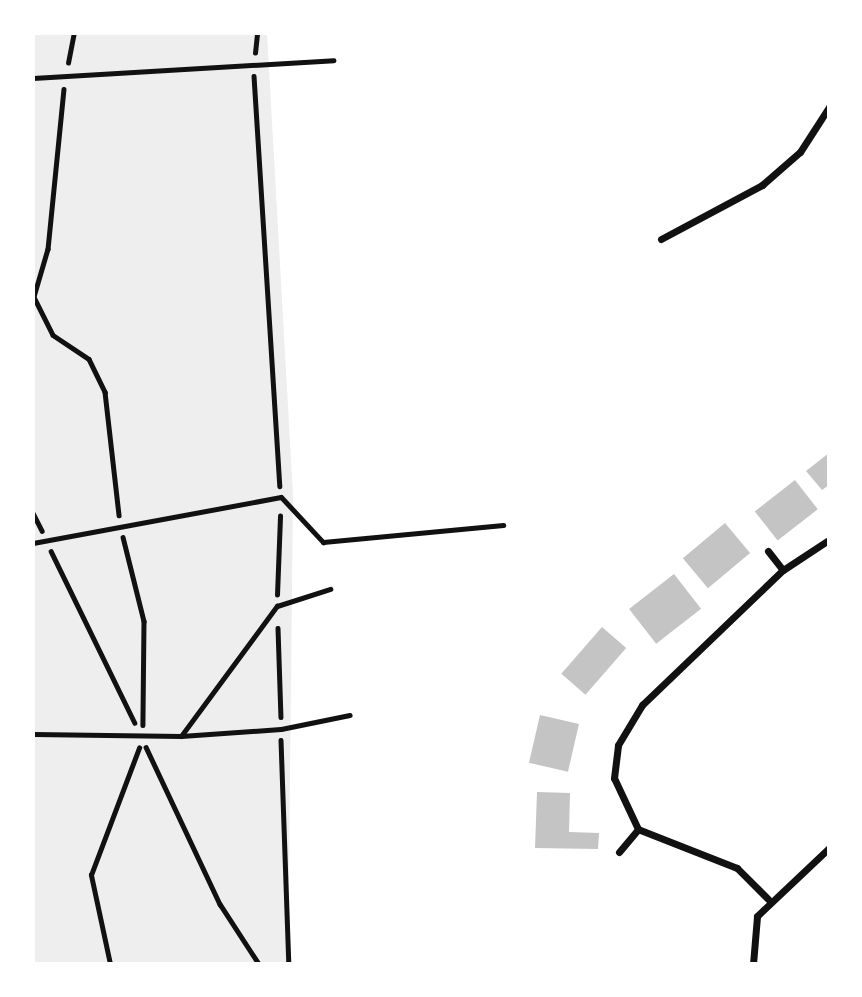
<!DOCTYPE html>
<html>
<head>
<meta charset="utf-8">
<style>
  body { margin:0 }
  #map { position:relative; width:862px; height:997px; overflow:hidden; background:#fff; font-family:Bitter,serif }
  div>[style] { position:absolute }
  .green>* { inset:0; background:#eee }
  .building>* { inset:0; background:#c4c4c4; transform-origin:0 0 }
  .path>* { height:4.5px; margin:-2.25px; padding:0 2.25px; transform-origin:2.25px; border-radius:2.25px; background:#111 }
  .service>* { height:5px; margin:-2.5px; padding:0 2.5px; transform-origin:2.5px; border-radius:2.5px; background:#111 }
  .minor>* { height:7px; margin:-3.5px; padding:0 3.5px; transform-origin:3.5px; border-radius:3.5px; background:#111 }
  span { translate:-50% -50%; white-space:nowrap; text-align:center; line-height:1.15; -webkit-text-stroke:7px #fff; paint-order:stroke }
  .frame { position:absolute; inset:0; border:35px solid #fff; pointer-events:none }
</style>
</head>
<body>
<div id="map">
  <div class="green">
    <div style="clip-path:polygon(33px 33px,267px 33px,293px 495px,288px 964px,33px 964px)"></div>
  </div>
  <div class="building">
    <div style="clip-path:polygon(829px 453px,829px 485px,822px 490px,806px 471px)"></div>
    <div style="left:795px;top:480px;width:37px;height:51px;rotate:52deg"></div>
    <div style="left:725px;top:523px;width:39px;height:55px;rotate:50deg"></div>
    <div style="left:674px;top:574px;width:44px;height:57px;rotate:52deg"></div>
    <div style="left:602px;top:627px;width:32px;height:62px;rotate:41deg"></div>
    <div style="left:540px;top:715px;width:40px;height:49px;rotate:13deg"></div>
    <div style="clip-path:polygon(537px 792px,570px 793px,569px 832px,599px 833px,598px 849px,535px 848px)"></div>
  </div>
  <div class="path">
    <div style="left:255px;top:53px;width:20px;rotate:-84deg"></div>
    <div style="left:68px;top:63px;width:31px;rotate:-79deg"></div>
    <div style="left:254px;top:76px;width:411px;rotate:86.4deg"></div>
    <div style="left:64px;top:89px;width:161px;rotate:95.7deg"></div>
    <div style="left:48px;top:249px;width:50px;rotate:106.3deg"></div>
    <div style="left:34px;top:297px;width:42px;rotate:63.4deg"></div>
    <div style="left:53px;top:335px;width:43px;rotate:33.7deg"></div>
    <div style="left:89px;top:359px;width:37px;rotate:64deg"></div>
    <div style="left:105px;top:392px;width:124px;rotate:83.5deg"></div>
    <div style="left:33px;top:513px;width:20px;rotate:63deg"></div>
    <div style="left:123px;top:537px;width:87px;rotate:76deg"></div>
    <div style="left:144px;top:621px;width:104px;rotate:90.6deg"></div>
    <div style="left:51px;top:551px;width:191px;rotate:64deg"></div>
    <div style="left:277px;top:595px;width:79px;rotate:-87.8deg"></div>
    <div style="left:278px;top:628px;width:89px;rotate:88.1deg"></div>
    <div style="left:281px;top:740px;width:224px;rotate:88deg"></div>
    <div style="left:146px;top:747px;width:174px;rotate:64.8deg"></div>
    <div style="left:220px;top:904px;width:72px;rotate:57deg"></div>
    <div style="left:110px;top:964px;width:91px;rotate:-102.1deg"></div>
    <div style="left:91px;top:875px;width:136px;rotate:-69.3deg"></div>
  </div>
  <div class="service">
    <div style="left:33px;top:78px;width:301px;rotate:-3.4deg"></div>
    <div style="left:33px;top:543px;width:252px;rotate:-10.5deg"></div>
    <div style="left:281px;top:497px;width:62px;rotate:47deg"></div>
    <div style="left:323px;top:542px;width:181px;rotate:-5.4deg"></div>
    <div style="left:33px;top:734px;width:148px;rotate:0.8deg"></div>
    <div style="left:181px;top:736px;width:100px;rotate:-4deg"></div>
    <div style="left:281px;top:729px;width:70px;rotate:-11.5deg"></div>
    <div style="left:181px;top:736px;width:162px;rotate:-53.6deg"></div>
    <div style="left:277px;top:606px;width:56px;rotate:-17.8deg"></div>
  </div>
  <div class="minor">
    <div style="left:661px;top:239px;width:115px;rotate:-28.1deg"></div>
    <div style="left:762px;top:185px;width:50px;rotate:-41deg"></div>
    <div style="left:800px;top:152px;width:54px;rotate:-57.2deg"></div>
    <div style="left:768px;top:551px;width:24px;rotate:52deg"></div>
    <div style="left:619px;top:852px;width:30px;rotate:-50deg"></div>
    <div style="left:768px;top:899px;width:44px;rotate:-135deg"></div>
    <div style="left:737px;top:868px;width:106px;rotate:-158.5deg"></div>
    <div style="left:638px;top:829px;width:56px;rotate:-115.2deg"></div>
    <div style="left:614px;top:778px;width:33px;rotate:-83deg"></div>
    <div style="left:618px;top:745px;width:47px;rotate:-59deg"></div>
    <div style="left:642px;top:705px;width:195px;rotate:-43.8deg"></div>
    <div style="left:783px;top:570px;width:53px;rotate:-33.4deg"></div>
    <div style="left:753px;top:964px;width:48px;rotate:-85.2deg"></div>
    <div style="left:757px;top:916px;width:99px;rotate:-43.4deg"></div>
  </div>
  <div class="frame"></div>
</div>
</body>
</html>
